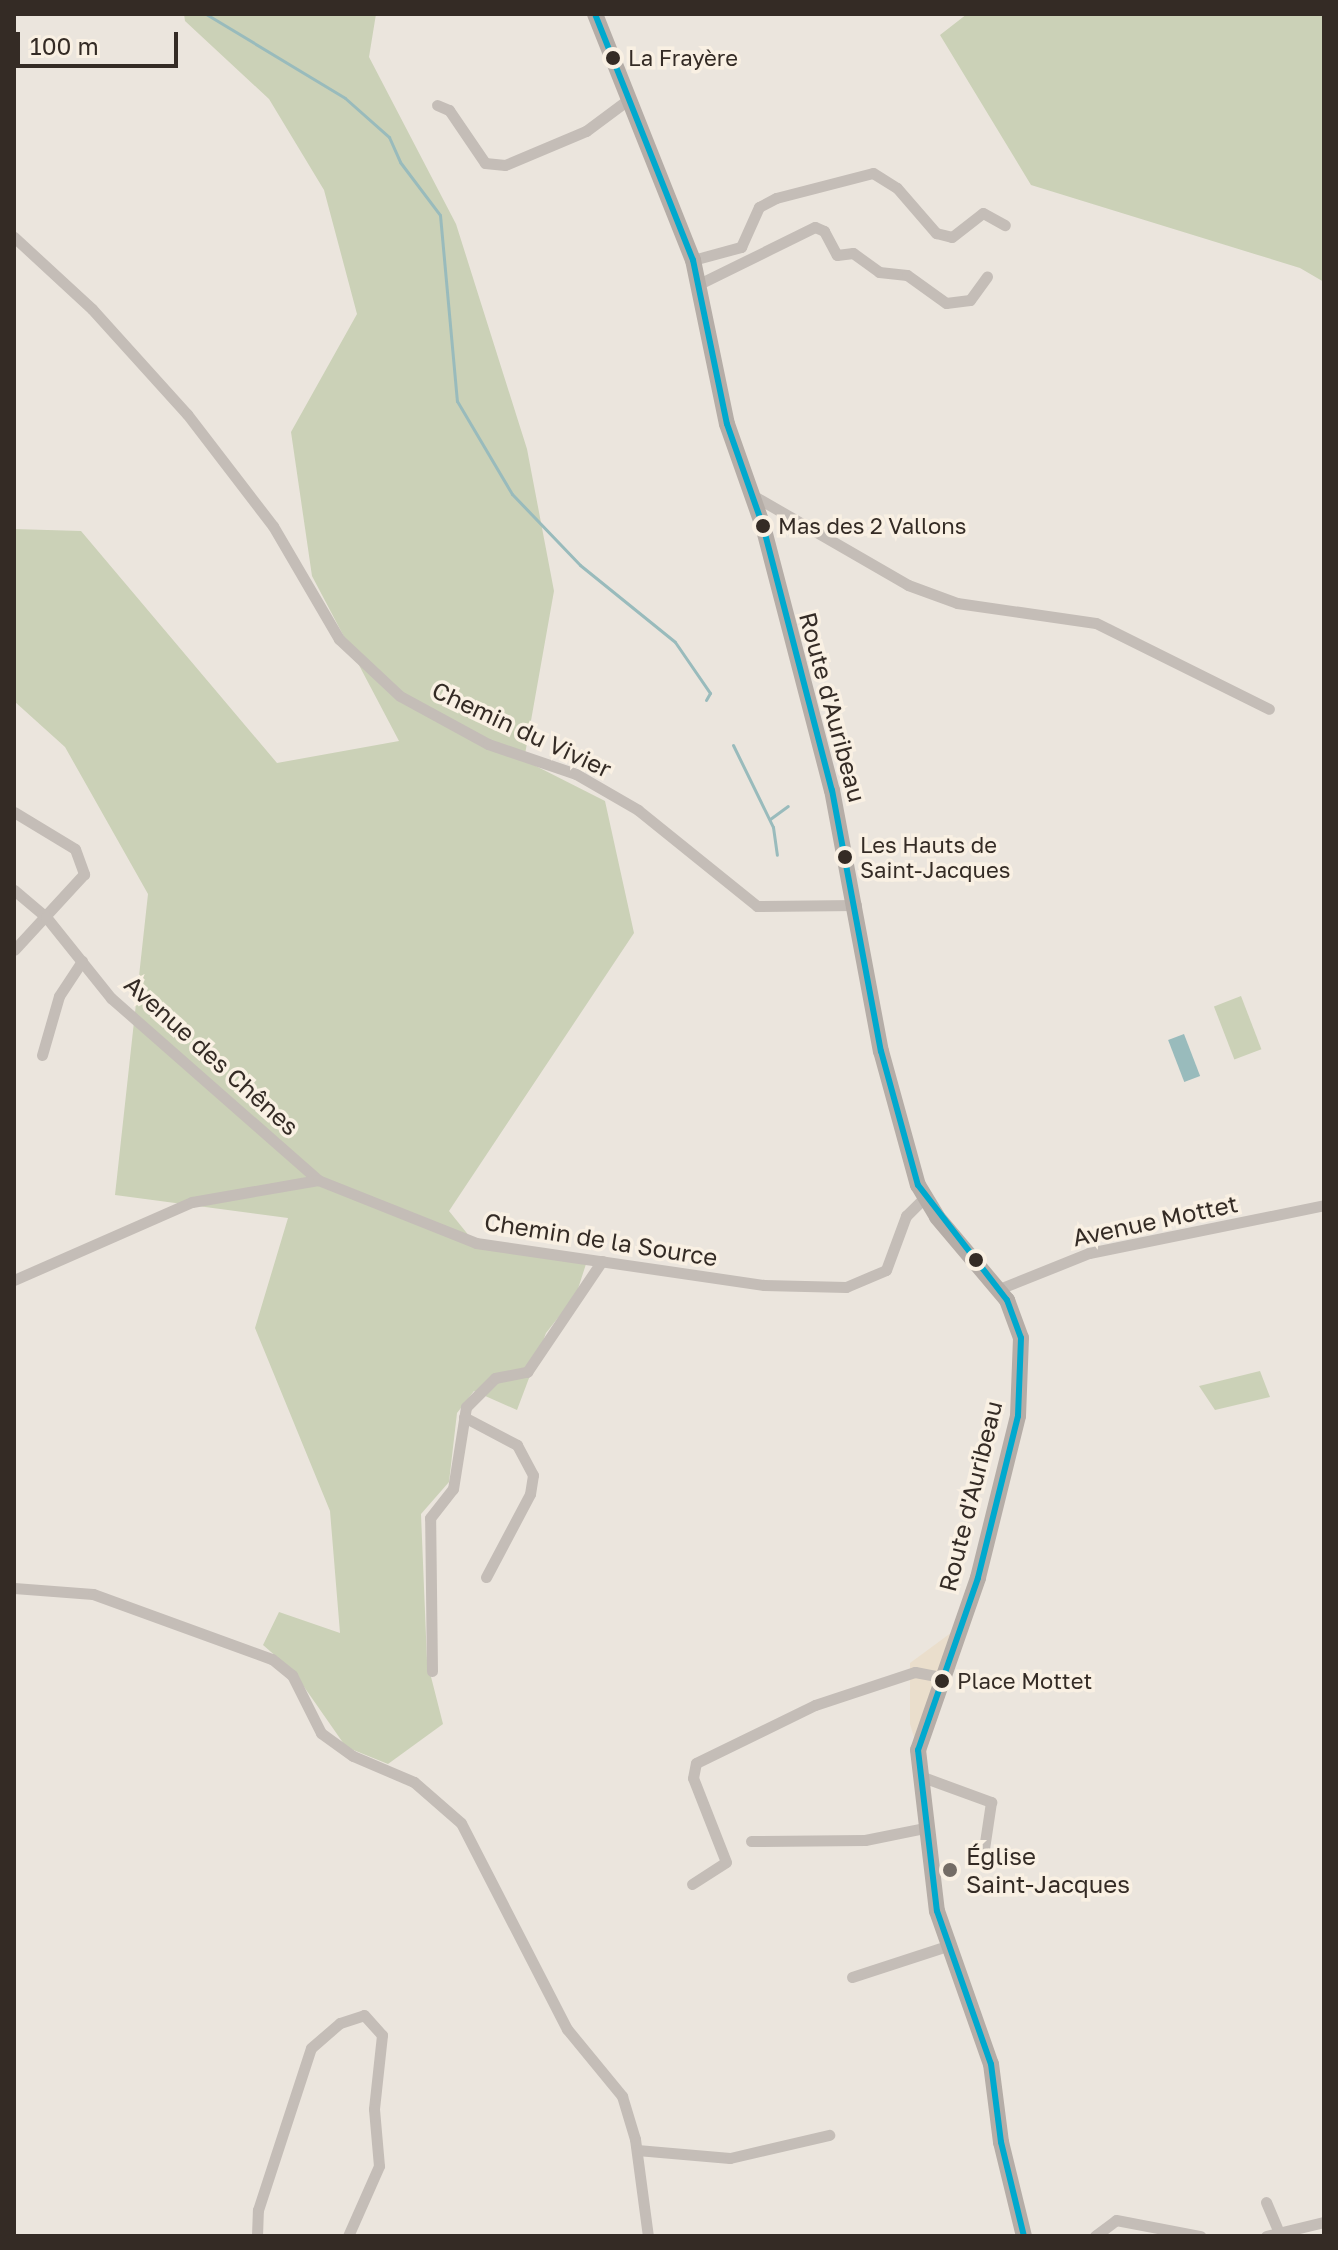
<!DOCTYPE html>
<html>
<head>
<meta charset="utf-8">
<style>
  body { margin:0 }
  #map { position:relative; width:1338px; height:2250px; overflow:hidden; background:#ebe5dd; font-family:"Golos Text",sans-serif }
  div>[style] { position:absolute }
  .green>* { inset:0; background:#cbd1b7; transform-origin:0 0 }
  .plaza>* { inset:0; background:#eadecc }
  .water>* { inset:0; background:#99bbbc; transform-origin:0 0 }
  .stream>* { height:3px; margin:-1.5px; padding:0 1.5px; transform-origin:1.5px; border-radius:1.5px; background:#99bbbc }
  .street>* { height:11px; margin:-5.5px; padding:0 5.5px; transform-origin:5.5px; border-radius:5.5px; background:#c4bdb7 }
  .secondary>* { height:16px; margin:-8px; padding:0 8px; transform-origin:8px; border-radius:8px; background:#b5ada7 }
  .bus-1>* { height:6px; margin:-3px; padding:0 3px; transform-origin:3px; border-radius:3px; background:#00a9ce }
  .dots>* { width:22px; height:22px; translate:-50% -50%; box-sizing:border-box; border:4px solid #f9f0e3; border-radius:50% }
  span { translate:-50% -50%; white-space:nowrap; text-align:center; line-height:1.15; -webkit-text-stroke:7px #f9f0e3; paint-order:stroke }
  .bus-label { font-size:22px; color:#342b25 }
  .left { translate:0 -50%; text-align:left }
  .street-label { font-size:24px; color:#342b25 }
  .poi-label { font-size:24px; color:#342b25 }
  .frame { position:absolute; inset:0; border:16px solid #342b25; pointer-events:none }
  .scale { position:absolute; left:16px; top:32px; width:162px; height:36px; box-sizing:border-box; border:4px solid #342b25; border-top:0; padding-left:10px; font-size:24px; line-height:28px; white-space:nowrap; color:#342b25; -webkit-text-stroke:6px #f9f0e3; paint-order:stroke }
</style>
</head>
<body>
<div id="map">
  <div class="green">
    <div style="clip-path:polygon(184px 14px,376px 14px,369px 57px,456px 224px,527px 449px,554px 591px,524px 760px,605px 801px,634px 933px,449px 1211px,470px 1237px,586px 1264px,576px 1295px,546px 1333px,517px 1410px,474px 1391px,457px 1413px,449px 1482px,421px 1514px,427px 1661px,443px 1724px,388px 1764px,346px 1747px,293px 1671px,263px 1645px,279px 1612px,340px 1633px,330px 1511px,255px 1328px,288px 1218px,115px 1195px,148px 894px,65px 747px,14px 701px,14px 529px,81px 531px,277px 763px,399px 741px,312px 576px,291px 432px,357px 314px,324px 190px,269px 99px,185px 21px)"></div>
    <div style="clip-path:polygon(967px 14px,1324px 14px,1324px 282px,1300px 268px,1031px 185px,940px 35px)"></div>
    <div style="left:1241px;top:996px;width:57px;height:29px;rotate:69deg"></div>
    <div style="clip-path:polygon(1260px 1371px,1270px 1397px,1215px 1410px,1199px 1386px)"></div>
  </div>
  <div class="plaza">
    <div style="clip-path:polygon(959px 1627px,918px 1750px,910px 1724px,910px 1663px)"></div>
  </div>
  <div class="water">
    <div style="left:1184px;top:1034px;width:45px;height:17px;rotate:69deg"></div>
  </div>
  <div class="stream">
    <div style="left:206px;top:14px;width:162px;rotate:31.1deg"></div>
    <div style="left:345px;top:98px;width:59px;rotate:41.6deg"></div>
    <div style="left:389px;top:137px;width:27px;rotate:66deg"></div>
    <div style="left:400px;top:162px;width:66px;rotate:53deg"></div>
    <div style="left:440px;top:215px;width:187px;rotate:84.8deg"></div>
    <div style="left:457px;top:401px;width:108px;rotate:59.4deg"></div>
    <div style="left:512px;top:494px;width:98px;rotate:46.2deg"></div>
    <div style="left:580px;top:565px;width:122px;rotate:39deg"></div>
    <div style="left:675px;top:642px;width:62px;rotate:55.5deg"></div>
    <div style="left:710px;top:693px;width:8px;rotate:120deg"></div>
    <div style="left:733px;top:745px;width:91px;rotate:64deg"></div>
    <div style="left:773px;top:827px;width:28px;rotate:82deg"></div>
    <div style="left:770px;top:819px;width:22px;rotate:-36deg"></div>
  </div>
  <div class="street">
    <div style="left:437px;top:105px;width:13px;rotate:23deg"></div>
    <div style="left:449px;top:110px;width:64px;rotate:55.8deg"></div>
    <div style="left:485px;top:163px;width:20px;rotate:6deg"></div>
    <div style="left:505px;top:165px;width:88px;rotate:-22.8deg"></div>
    <div style="left:586px;top:131px;width:54px;rotate:-36.7deg"></div>
    <div style="left:14px;top:237px;width:106px;rotate:42.7deg"></div>
    <div style="left:92px;top:309px;width:142px;rotate:47.9deg"></div>
    <div style="left:187px;top:414px;width:141px;rotate:52.5deg"></div>
    <div style="left:273px;top:526px;width:131px;rotate:59.7deg"></div>
    <div style="left:339px;top:639px;width:83px;rotate:43.1deg"></div>
    <div style="left:400px;top:696px;width:100px;rotate:28.6deg"></div>
    <div style="left:488px;top:744px;width:93px;rotate:18.8deg"></div>
    <div style="left:576px;top:774px;width:72px;rotate:30.1deg"></div>
    <div style="left:638px;top:810px;width:153px;rotate:38.9deg"></div>
    <div style="left:757px;top:906px;width:99px;rotate:-0.6deg"></div>
    <div style="left:693px;top:260px;width:50px;rotate:-15.2deg"></div>
    <div style="left:741px;top:247px;width:44px;rotate:-65.8deg"></div>
    <div style="left:759px;top:207px;width:19px;rotate:-28deg"></div>
    <div style="left:776px;top:198px;width:100px;rotate:-14.5deg"></div>
    <div style="left:873px;top:173px;width:28px;rotate:32deg"></div>
    <div style="left:897px;top:188px;width:60px;rotate:49.1deg"></div>
    <div style="left:936px;top:233px;width:16px;rotate:14deg"></div>
    <div style="left:952px;top:237px;width:39px;rotate:-38deg"></div>
    <div style="left:983px;top:213px;width:25px;rotate:29deg"></div>
    <div style="left:699px;top:284px;width:129px;rotate:-26.2deg"></div>
    <div style="left:815px;top:227px;width:10px;rotate:24deg"></div>
    <div style="left:824px;top:231px;width:27px;rotate:62deg"></div>
    <div style="left:837px;top:255px;width:16px;rotate:-7deg"></div>
    <div style="left:853px;top:253px;width:32px;rotate:36deg"></div>
    <div style="left:879px;top:272px;width:28px;rotate:6deg"></div>
    <div style="left:907px;top:275px;width:48px;rotate:35.7deg"></div>
    <div style="left:946px;top:303px;width:24px;rotate:-7deg"></div>
    <div style="left:970px;top:300px;width:29px;rotate:-54deg"></div>
    <div style="left:754px;top:496px;width:178px;rotate:30deg"></div>
    <div style="left:908px;top:585px;width:52px;rotate:20.2deg"></div>
    <div style="left:957px;top:603px;width:140px;rotate:8.2deg"></div>
    <div style="left:1096px;top:623px;width:193px;rotate:26.4deg"></div>
    <div style="left:14px;top:812px;width:71px;rotate:31.2deg"></div>
    <div style="left:75px;top:849px;width:27px;rotate:70deg"></div>
    <div style="left:84px;top:874px;width:103px;rotate:132.6deg"></div>
    <div style="left:14px;top:890px;width:42px;rotate:40.2deg"></div>
    <div style="left:46px;top:917px;width:104px;rotate:51.3deg"></div>
    <div style="left:111px;top:998px;width:276px;rotate:41.3deg"></div>
    <div style="left:42px;top:1055px;width:61px;rotate:-73.9deg"></div>
    <div style="left:59px;top:996px;width:42px;rotate:-56.7deg"></div>
    <div style="left:14px;top:1280px;width:194px;rotate:-23.7deg"></div>
    <div style="left:192px;top:1202px;width:128px;rotate:-9.9deg"></div>
    <div style="left:318px;top:1180px;width:170px;rotate:21.7deg"></div>
    <div style="left:476px;top:1243px;width:291px;rotate:8.3deg"></div>
    <div style="left:764px;top:1285px;width:82px;rotate:1.4deg"></div>
    <div style="left:846px;top:1287px;width:43px;rotate:-23deg"></div>
    <div style="left:886px;top:1270px;width:58px;rotate:-69.7deg"></div>
    <div style="left:906px;top:1216px;width:24px;rotate:-45deg"></div>
    <div style="left:999px;top:1289px;width:97px;rotate:-21.8deg"></div>
    <div style="left:1089px;top:1253px;width:240px;rotate:-11.5deg"></div>
    <div style="left:464px;top:1417px;width:60px;rotate:27.8deg"></div>
    <div style="left:517px;top:1445px;width:34px;rotate:62deg"></div>
    <div style="left:533px;top:1475px;width:19px;rotate:99deg"></div>
    <div style="left:530px;top:1494px;width:94px;rotate:117.9deg"></div>
    <div style="left:14px;top:1588px;width:79px;rotate:4.3deg"></div>
    <div style="left:93px;top:1594px;width:190px;rotate:20deg"></div>
    <div style="left:272px;top:1659px;width:26px;rotate:39deg"></div>
    <div style="left:292px;top:1675px;width:65px;rotate:63.4deg"></div>
    <div style="left:321px;top:1733px;width:39px;rotate:36deg"></div>
    <div style="left:353px;top:1756px;width:66px;rotate:23.1deg"></div>
    <div style="left:414px;top:1782px;width:62px;rotate:41.1deg"></div>
    <div style="left:461px;top:1823px;width:232px;rotate:62.8deg"></div>
    <div style="left:567px;top:2029px;width:87px;rotate:50.6deg"></div>
    <div style="left:622px;top:2096px;width:45px;rotate:73.2deg"></div>
    <div style="left:635px;top:2139px;width:98px;rotate:82.4deg"></div>
    <div style="left:432px;top:1671px;width:153px;rotate:-90.7deg"></div>
    <div style="left:430px;top:1518px;width:37px;rotate:-52deg"></div>
    <div style="left:453px;top:1489px;width:83px;rotate:-81deg"></div>
    <div style="left:466px;top:1407px;width:41px;rotate:-45deg"></div>
    <div style="left:495px;top:1378px;width:33px;rotate:-11deg"></div>
    <div style="left:527px;top:1372px;width:134px;rotate:-56deg"></div>
    <div style="left:920px;top:1776px;width:76px;rotate:20.1deg"></div>
    <div style="left:991px;top:1802px;width:48px;rotate:98.5deg"></div>
    <div style="left:751px;top:1841px;width:114px;rotate:-0.5deg"></div>
    <div style="left:865px;top:1840px;width:60px;rotate:-11.5deg"></div>
    <div style="left:692px;top:1884px;width:40px;rotate:-32.9deg"></div>
    <div style="left:726px;top:1862px;width:90px;rotate:-111.4deg"></div>
    <div style="left:693px;top:1778px;width:15px;rotate:-79deg"></div>
    <div style="left:696px;top:1763px;width:132px;rotate:-26deg"></div>
    <div style="left:815px;top:1705px;width:105px;rotate:-18.3deg"></div>
    <div style="left:915px;top:1672px;width:26px;rotate:11deg"></div>
    <div style="left:852px;top:1977px;width:100px;rotate:-18.1deg"></div>
    <div style="left:637px;top:2150px;width:93px;rotate:4.9deg"></div>
    <div style="left:730px;top:2158px;width:102px;rotate:-13.1deg"></div>
    <div style="left:1266px;top:2202px;width:34px;rotate:67deg"></div>
    <div style="left:257px;top:2236px;width:26px;rotate:-88deg"></div>
    <div style="left:258px;top:2210px;width:170px;rotate:-71.9deg"></div>
    <div style="left:311px;top:2048px;width:38px;rotate:-41deg"></div>
    <div style="left:340px;top:2023px;width:25px;rotate:-18deg"></div>
    <div style="left:364px;top:2015px;width:27px;rotate:48deg"></div>
    <div style="left:382px;top:2035px;width:74px;rotate:96.2deg"></div>
    <div style="left:374px;top:2109px;width:57px;rotate:85deg"></div>
    <div style="left:379px;top:2166px;width:77px;rotate:113.9deg"></div>
    <div style="left:1095px;top:2236px;width:26px;rotate:-37deg"></div>
    <div style="left:1116px;top:2220px;width:86px;rotate:10.8deg"></div>
    <div style="left:1266px;top:2236px;width:60px;rotate:-13.6deg"></div>
  </div>
  <div class="secondary">
    <div style="left:595px;top:14px;width:265px;rotate:68.3deg"></div>
    <div style="left:693px;top:260px;width:167px;rotate:78.3deg"></div>
    <div style="left:727px;top:424px;width:108px;rotate:70.6deg"></div>
    <div style="left:763px;top:526px;width:273px;rotate:75.4deg"></div>
    <div style="left:832px;top:790px;width:266px;rotate:79.4deg"></div>
    <div style="left:881px;top:1051px;width:139px;rotate:74.6deg"></div>
    <div style="left:918px;top:1185px;width:37px;rotate:59deg"></div>
    <div style="left:937px;top:1217px;width:109px;rotate:49.9deg"></div>
    <div style="left:1007px;top:1300px;width:40px;rotate:69.8deg"></div>
    <div style="left:1021px;top:1338px;width:78px;rotate:92.2deg"></div>
    <div style="left:1018px;top:1416px;width:167px;rotate:103.9deg"></div>
    <div style="left:978px;top:1578px;width:182px;rotate:109.2deg"></div>
    <div style="left:918px;top:1750px;width:162px;rotate:83.3deg"></div>
    <div style="left:937px;top:1911px;width:162px;rotate:70.6deg"></div>
    <div style="left:991px;top:2064px;width:79px;rotate:82.7deg"></div>
    <div style="left:1001px;top:2142px;width:97px;rotate:76.3deg"></div>
  </div>
  <div class="bus-1">
    <div style="left:595px;top:14px;width:265px;rotate:68.3deg"></div>
    <div style="left:693px;top:260px;width:167px;rotate:78.3deg"></div>
    <div style="left:727px;top:424px;width:108px;rotate:70.6deg"></div>
    <div style="left:763px;top:526px;width:273px;rotate:75.4deg"></div>
    <div style="left:832px;top:790px;width:266px;rotate:79.4deg"></div>
    <div style="left:881px;top:1051px;width:139px;rotate:74.6deg"></div>
    <div style="left:918px;top:1185px;width:145px;rotate:52.3deg"></div>
    <div style="left:1007px;top:1300px;width:40px;rotate:69.8deg"></div>
    <div style="left:1021px;top:1338px;width:78px;rotate:92.2deg"></div>
    <div style="left:1018px;top:1416px;width:167px;rotate:103.9deg"></div>
    <div style="left:978px;top:1578px;width:182px;rotate:109.2deg"></div>
    <div style="left:918px;top:1750px;width:162px;rotate:83.3deg"></div>
    <div style="left:937px;top:1911px;width:162px;rotate:70.6deg"></div>
    <div style="left:991px;top:2064px;width:79px;rotate:82.7deg"></div>
    <div style="left:1001px;top:2142px;width:97px;rotate:76.3deg"></div>
  </div>
  <div class="dots">
    <div style="left:613px;top:58px;background:#342b25"></div>
    <div style="left:763px;top:526px;background:#342b25"></div>
    <div style="left:845px;top:857px;background:#342b25"></div>
    <div style="left:976px;top:1260px;background:#342b25"></div>
    <div style="left:942px;top:1681px;background:#342b25"></div>
    <div style="left:950px;top:1870px;background:#746c65"></div>
  </div>
  <div class="bus-label">
    <span class="left" style="left:628px;top:58px">La Frayère</span>
    <span class="left" style="left:778px;top:526px">Mas des 2 Vallons</span>
    <span class="left" style="left:860px;top:857px">Les Hauts de<br>Saint-Jacques</span>
    <span class="left" style="left:957px;top:1681px">Place Mottet</span>
  </div>
  <div class="street-label">
    <span style="left:833px;top:707px;rotate:75deg">Route d'Auribeau</span>
    <span style="left:522px;top:729px;rotate:25deg">Chemin du Vivier</span>
    <span style="left:212px;top:1055px;rotate:42deg">Avenue des Chênes</span>
    <span style="left:1155px;top:1220px;rotate:-12deg">Avenue Mottet</span>
    <span style="left:601px;top:1239px;rotate:9deg">Chemin de la Source</span>
    <span style="left:970px;top:1496px;rotate:-76deg">Route d'Auribeau</span>
  </div>
  <div class="poi-label">
    <span class="left" style="left:966px;top:1870px">Église<br>Saint-Jacques</span>
  </div>
  <div class="frame"></div>
  <div class="scale">100 m</div>
</div>
</body>
</html>
